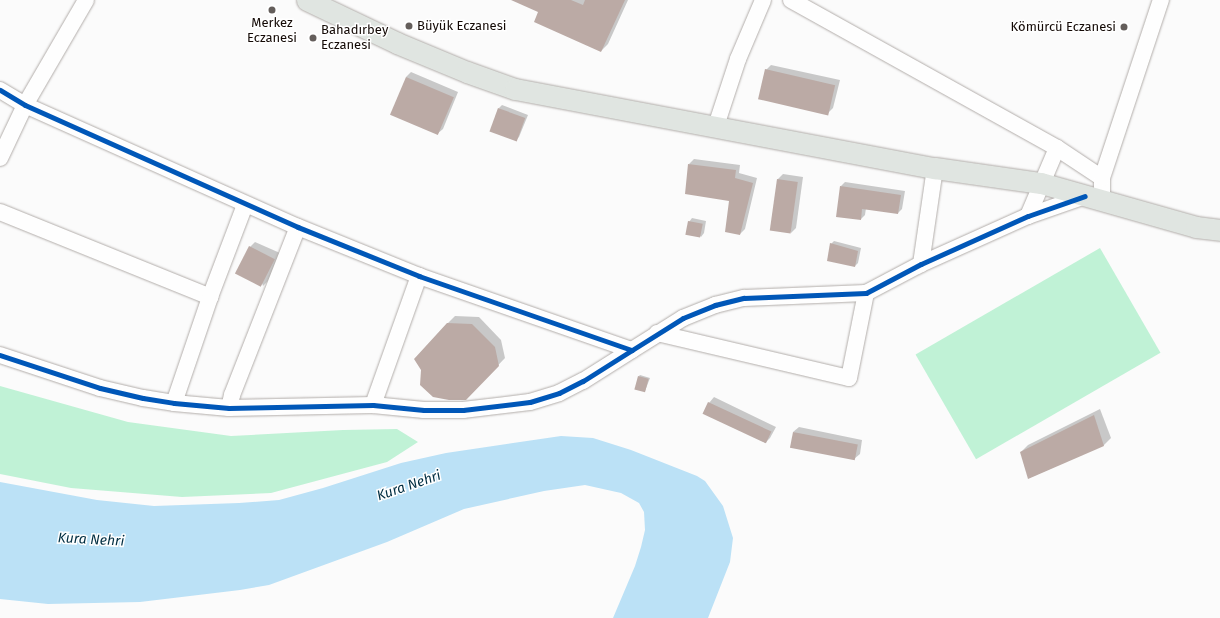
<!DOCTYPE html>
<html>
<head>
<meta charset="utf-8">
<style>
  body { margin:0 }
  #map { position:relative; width:1220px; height:618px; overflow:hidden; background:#fbfbfb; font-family:"Fira Sans",sans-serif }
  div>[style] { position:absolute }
  .green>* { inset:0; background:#c0f2d6; transform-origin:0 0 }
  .water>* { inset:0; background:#bbe1f6 }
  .shadow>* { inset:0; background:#0003 }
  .building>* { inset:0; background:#bbaaa5; transform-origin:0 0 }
  .roads { filter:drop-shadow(0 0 1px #b2adaa) drop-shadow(0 0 1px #b2adaa) }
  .minor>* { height:16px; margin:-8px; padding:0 8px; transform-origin:8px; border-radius:8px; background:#fefefe }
  .major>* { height:21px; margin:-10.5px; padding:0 10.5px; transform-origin:10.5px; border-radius:10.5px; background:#e0e5e1 }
  .cycleway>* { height:5px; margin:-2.5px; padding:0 2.5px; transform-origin:2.5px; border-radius:2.5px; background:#0057b8 }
  .dots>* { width:11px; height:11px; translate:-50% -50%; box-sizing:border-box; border:2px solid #fff; border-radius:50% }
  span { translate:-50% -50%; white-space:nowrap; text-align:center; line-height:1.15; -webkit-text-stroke:3px #fff; paint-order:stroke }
  .poi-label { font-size:13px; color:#130905 }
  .left { translate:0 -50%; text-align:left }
  .right { translate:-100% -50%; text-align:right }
  .water-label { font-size:14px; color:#002e42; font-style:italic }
</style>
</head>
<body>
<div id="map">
  <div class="green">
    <div style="left:1100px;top:248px;width:121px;height:213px;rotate:60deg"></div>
    <div style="clip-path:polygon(0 386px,128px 422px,231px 436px,343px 430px,397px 429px,418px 442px,387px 462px,271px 493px,182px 497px,71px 488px,0 474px)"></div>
  </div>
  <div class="water">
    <div style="clip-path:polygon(561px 436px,593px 438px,631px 450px,697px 476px,705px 481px,723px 506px,733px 538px,730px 562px,708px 618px,613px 618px,635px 566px,641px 547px,645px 530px,644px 512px,639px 503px,621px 493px,585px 485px,544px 491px,464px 509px,387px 542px,269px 585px,240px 590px,140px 602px,48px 604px,0 599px,0 482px,97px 500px,154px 506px,239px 503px,279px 500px,323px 488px,401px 463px,446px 453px)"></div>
  </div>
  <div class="shadow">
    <div style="clip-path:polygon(513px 0,628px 0,608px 44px,601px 51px,540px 12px)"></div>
    <div style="clip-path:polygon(771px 65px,840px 80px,833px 108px,828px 113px,766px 70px)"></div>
    <div style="clip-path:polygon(411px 72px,458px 92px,443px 129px,437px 134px,406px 77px)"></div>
    <div style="clip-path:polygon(502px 105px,528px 115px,519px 137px,516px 140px,499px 108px)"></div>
    <div style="clip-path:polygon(694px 159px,740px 165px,739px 173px,757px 178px,745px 229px,740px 234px,730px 200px,689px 164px)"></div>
    <div style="clip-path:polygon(783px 174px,803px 177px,796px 228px,791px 233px,778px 179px)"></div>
    <div style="clip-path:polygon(845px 182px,905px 191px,902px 209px,898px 213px,866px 208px,865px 215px,861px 219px,841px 186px)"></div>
    <div style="clip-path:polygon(692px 218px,706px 221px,704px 233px,701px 237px,689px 222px)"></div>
    <div style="clip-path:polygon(834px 241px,861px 248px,858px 263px,855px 266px,831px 244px)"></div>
    <div style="clip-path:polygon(255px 242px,280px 253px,268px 281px,263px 286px,250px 247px)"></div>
    <div style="clip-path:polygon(455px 316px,479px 317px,501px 340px,505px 358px,466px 399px,448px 323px)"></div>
    <div style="clip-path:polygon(640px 375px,650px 378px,645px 391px,639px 376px)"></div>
    <div style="clip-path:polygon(714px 397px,776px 427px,770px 438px,765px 443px,709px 403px)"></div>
    <div style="clip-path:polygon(1100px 409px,1111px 438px,1104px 445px,1029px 478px,1021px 452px,1028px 445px)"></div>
    <div style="clip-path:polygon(799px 427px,862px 440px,860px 454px,854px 459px,793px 432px)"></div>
  </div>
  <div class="building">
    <div style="clip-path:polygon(511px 0,571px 0,583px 5px,585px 0,625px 0,601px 52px,534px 22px,538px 12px)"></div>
    <div style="left:765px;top:69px;width:72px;height:31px;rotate:13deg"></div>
    <div style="left:406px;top:77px;width:52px;height:41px;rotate:23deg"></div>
    <div style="left:498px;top:108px;width:29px;height:25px;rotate:20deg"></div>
    <div style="clip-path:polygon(688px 164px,736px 170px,735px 178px,753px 183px,740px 235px,725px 232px,729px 201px,685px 194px)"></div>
    <div style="left:777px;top:179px;width:21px;height:52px;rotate:8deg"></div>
    <div style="clip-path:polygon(840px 186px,901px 195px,898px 214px,862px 209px,861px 220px,836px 217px)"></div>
    <div style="left:688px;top:221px;width:15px;height:14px;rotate:11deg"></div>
    <div style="clip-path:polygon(830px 243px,858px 251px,855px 267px,827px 261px)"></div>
    <div style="left:249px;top:246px;width:29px;height:31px;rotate:27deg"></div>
    <div style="clip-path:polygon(447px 323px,472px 324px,495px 347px,499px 366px,466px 400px,449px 400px,433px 397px,420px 385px,421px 370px,414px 359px)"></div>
    <div style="left:638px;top:376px;width:11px;height:14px;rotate:15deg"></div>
    <div style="left:708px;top:402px;width:70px;height:13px;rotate:25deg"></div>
    <div style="clip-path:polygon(1094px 415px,1104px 446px,1028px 479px,1020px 452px)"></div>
    <div style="left:793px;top:432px;width:66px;height:16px;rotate:11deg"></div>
  </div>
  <div class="roads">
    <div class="minor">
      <div style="left:791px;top:0;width:304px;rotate:29.1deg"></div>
      <div style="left:1057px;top:148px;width:54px;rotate:33.7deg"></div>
      <div style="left:1102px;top:178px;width:21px;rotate:90deg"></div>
      <div style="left:0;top:90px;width:29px;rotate:31deg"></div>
      <div style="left:25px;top:105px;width:299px;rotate:24.1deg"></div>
      <div style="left:298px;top:227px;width:131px;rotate:22deg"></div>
      <div style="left:419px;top:276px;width:225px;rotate:19.2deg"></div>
      <div style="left:632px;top:350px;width:60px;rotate:-32.1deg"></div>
      <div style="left:683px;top:318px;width:35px;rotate:-22deg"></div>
      <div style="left:715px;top:305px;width:30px;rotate:-14deg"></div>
      <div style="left:744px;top:298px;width:122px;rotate:-2.3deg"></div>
      <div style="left:866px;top:293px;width:62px;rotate:-27.8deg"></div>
      <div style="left:921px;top:264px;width:117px;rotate:-24.2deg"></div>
      <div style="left:1028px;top:216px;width:60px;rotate:-19.3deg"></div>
      <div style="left:716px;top:126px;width:71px;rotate:-71.8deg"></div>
      <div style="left:738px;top:59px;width:64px;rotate:-67deg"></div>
      <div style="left:0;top:158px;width:59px;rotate:-64.7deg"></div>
      <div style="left:25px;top:105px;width:121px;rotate:-59.8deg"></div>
      <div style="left:1102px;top:178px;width:188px;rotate:-71.7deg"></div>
      <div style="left:0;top:212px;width:227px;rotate:22deg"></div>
      <div style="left:1028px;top:216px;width:74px;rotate:-66.9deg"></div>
      <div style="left:921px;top:264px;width:97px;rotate:-81.7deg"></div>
      <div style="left:657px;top:333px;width:197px;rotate:13.2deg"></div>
      <div style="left:849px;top:378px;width:87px;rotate:-78.7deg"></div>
      <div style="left:0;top:355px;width:105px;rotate:18.3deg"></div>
      <div style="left:100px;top:388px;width:44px;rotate:13.1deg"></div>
      <div style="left:143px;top:398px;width:31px;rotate:9deg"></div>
      <div style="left:174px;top:403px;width:55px;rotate:5.2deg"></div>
      <div style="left:229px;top:408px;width:144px;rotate:-1.2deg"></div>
      <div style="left:373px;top:405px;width:51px;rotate:5.6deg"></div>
      <div style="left:424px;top:410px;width:39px"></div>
      <div style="left:463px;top:410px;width:67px;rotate:-6.8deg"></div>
      <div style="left:530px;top:402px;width:30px;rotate:-17deg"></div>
      <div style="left:559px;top:393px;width:27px;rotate:-27deg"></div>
      <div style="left:583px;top:381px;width:58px;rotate:-32.3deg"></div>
      <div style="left:174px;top:403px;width:112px;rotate:-71.2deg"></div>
      <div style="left:210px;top:297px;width:98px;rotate:-69.2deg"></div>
      <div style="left:373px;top:405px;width:137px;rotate:-70.4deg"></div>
      <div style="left:229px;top:408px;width:13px;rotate:-77deg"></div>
      <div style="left:232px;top:395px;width:180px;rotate:-68.6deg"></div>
    </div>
    <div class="major">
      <div style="left:307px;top:0;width:100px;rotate:25.5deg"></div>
      <div style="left:397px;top:43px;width:76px;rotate:22.5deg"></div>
      <div style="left:467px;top:72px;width:51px;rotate:19.5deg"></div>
      <div style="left:515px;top:89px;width:427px;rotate:10.7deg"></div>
      <div style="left:935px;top:168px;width:107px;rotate:8.1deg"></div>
      <div style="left:1041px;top:183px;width:161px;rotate:15.8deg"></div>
      <div style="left:1196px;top:227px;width:24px;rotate:7deg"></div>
    </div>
  </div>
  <div class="cycleway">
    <div style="left:0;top:90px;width:29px;rotate:31deg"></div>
    <div style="left:25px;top:105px;width:299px;rotate:24.1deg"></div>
    <div style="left:298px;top:227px;width:131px;rotate:22deg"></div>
    <div style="left:419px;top:276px;width:225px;rotate:19.2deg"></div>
    <div style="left:632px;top:350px;width:60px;rotate:-32.1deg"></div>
    <div style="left:683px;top:318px;width:35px;rotate:-22deg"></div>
    <div style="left:715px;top:305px;width:30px;rotate:-14deg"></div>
    <div style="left:744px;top:298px;width:122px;rotate:-2.3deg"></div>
    <div style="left:866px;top:293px;width:62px;rotate:-27.8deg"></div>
    <div style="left:921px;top:264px;width:117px;rotate:-24.2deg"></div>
    <div style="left:1028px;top:216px;width:60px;rotate:-19.3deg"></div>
    <div style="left:0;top:355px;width:105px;rotate:18.3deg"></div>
    <div style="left:100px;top:388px;width:44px;rotate:13.1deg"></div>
    <div style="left:143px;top:398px;width:31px;rotate:9deg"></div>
    <div style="left:174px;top:403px;width:55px;rotate:5.2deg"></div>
    <div style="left:229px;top:408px;width:144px;rotate:-1.2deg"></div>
    <div style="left:373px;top:405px;width:51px;rotate:5.6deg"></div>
    <div style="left:424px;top:410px;width:39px"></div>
    <div style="left:463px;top:410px;width:67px;rotate:-6.8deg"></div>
    <div style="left:530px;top:402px;width:30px;rotate:-17deg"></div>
    <div style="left:559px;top:393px;width:27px;rotate:-27deg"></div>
    <div style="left:583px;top:381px;width:58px;rotate:-32.3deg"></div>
  </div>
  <div class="dots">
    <div style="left:272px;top:10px;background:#645e5b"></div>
    <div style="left:409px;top:26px;background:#645e5b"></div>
    <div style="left:1124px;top:27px;background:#645e5b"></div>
    <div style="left:313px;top:38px;background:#645e5b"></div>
  </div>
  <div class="poi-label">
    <span style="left:272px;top:31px">Merkez<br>Eczanesi</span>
    <span class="left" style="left:417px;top:26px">Büyük Eczanesi</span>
    <span class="right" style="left:1116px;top:27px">Kömürcü Eczanesi</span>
    <span class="left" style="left:321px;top:38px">Bahadırbey<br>Eczanesi</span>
  </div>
  <div class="water-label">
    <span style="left:409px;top:486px;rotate:-19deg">Kura Nehri</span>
    <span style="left:91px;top:540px;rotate:3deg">Kura Nehri</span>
  </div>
</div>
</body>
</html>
